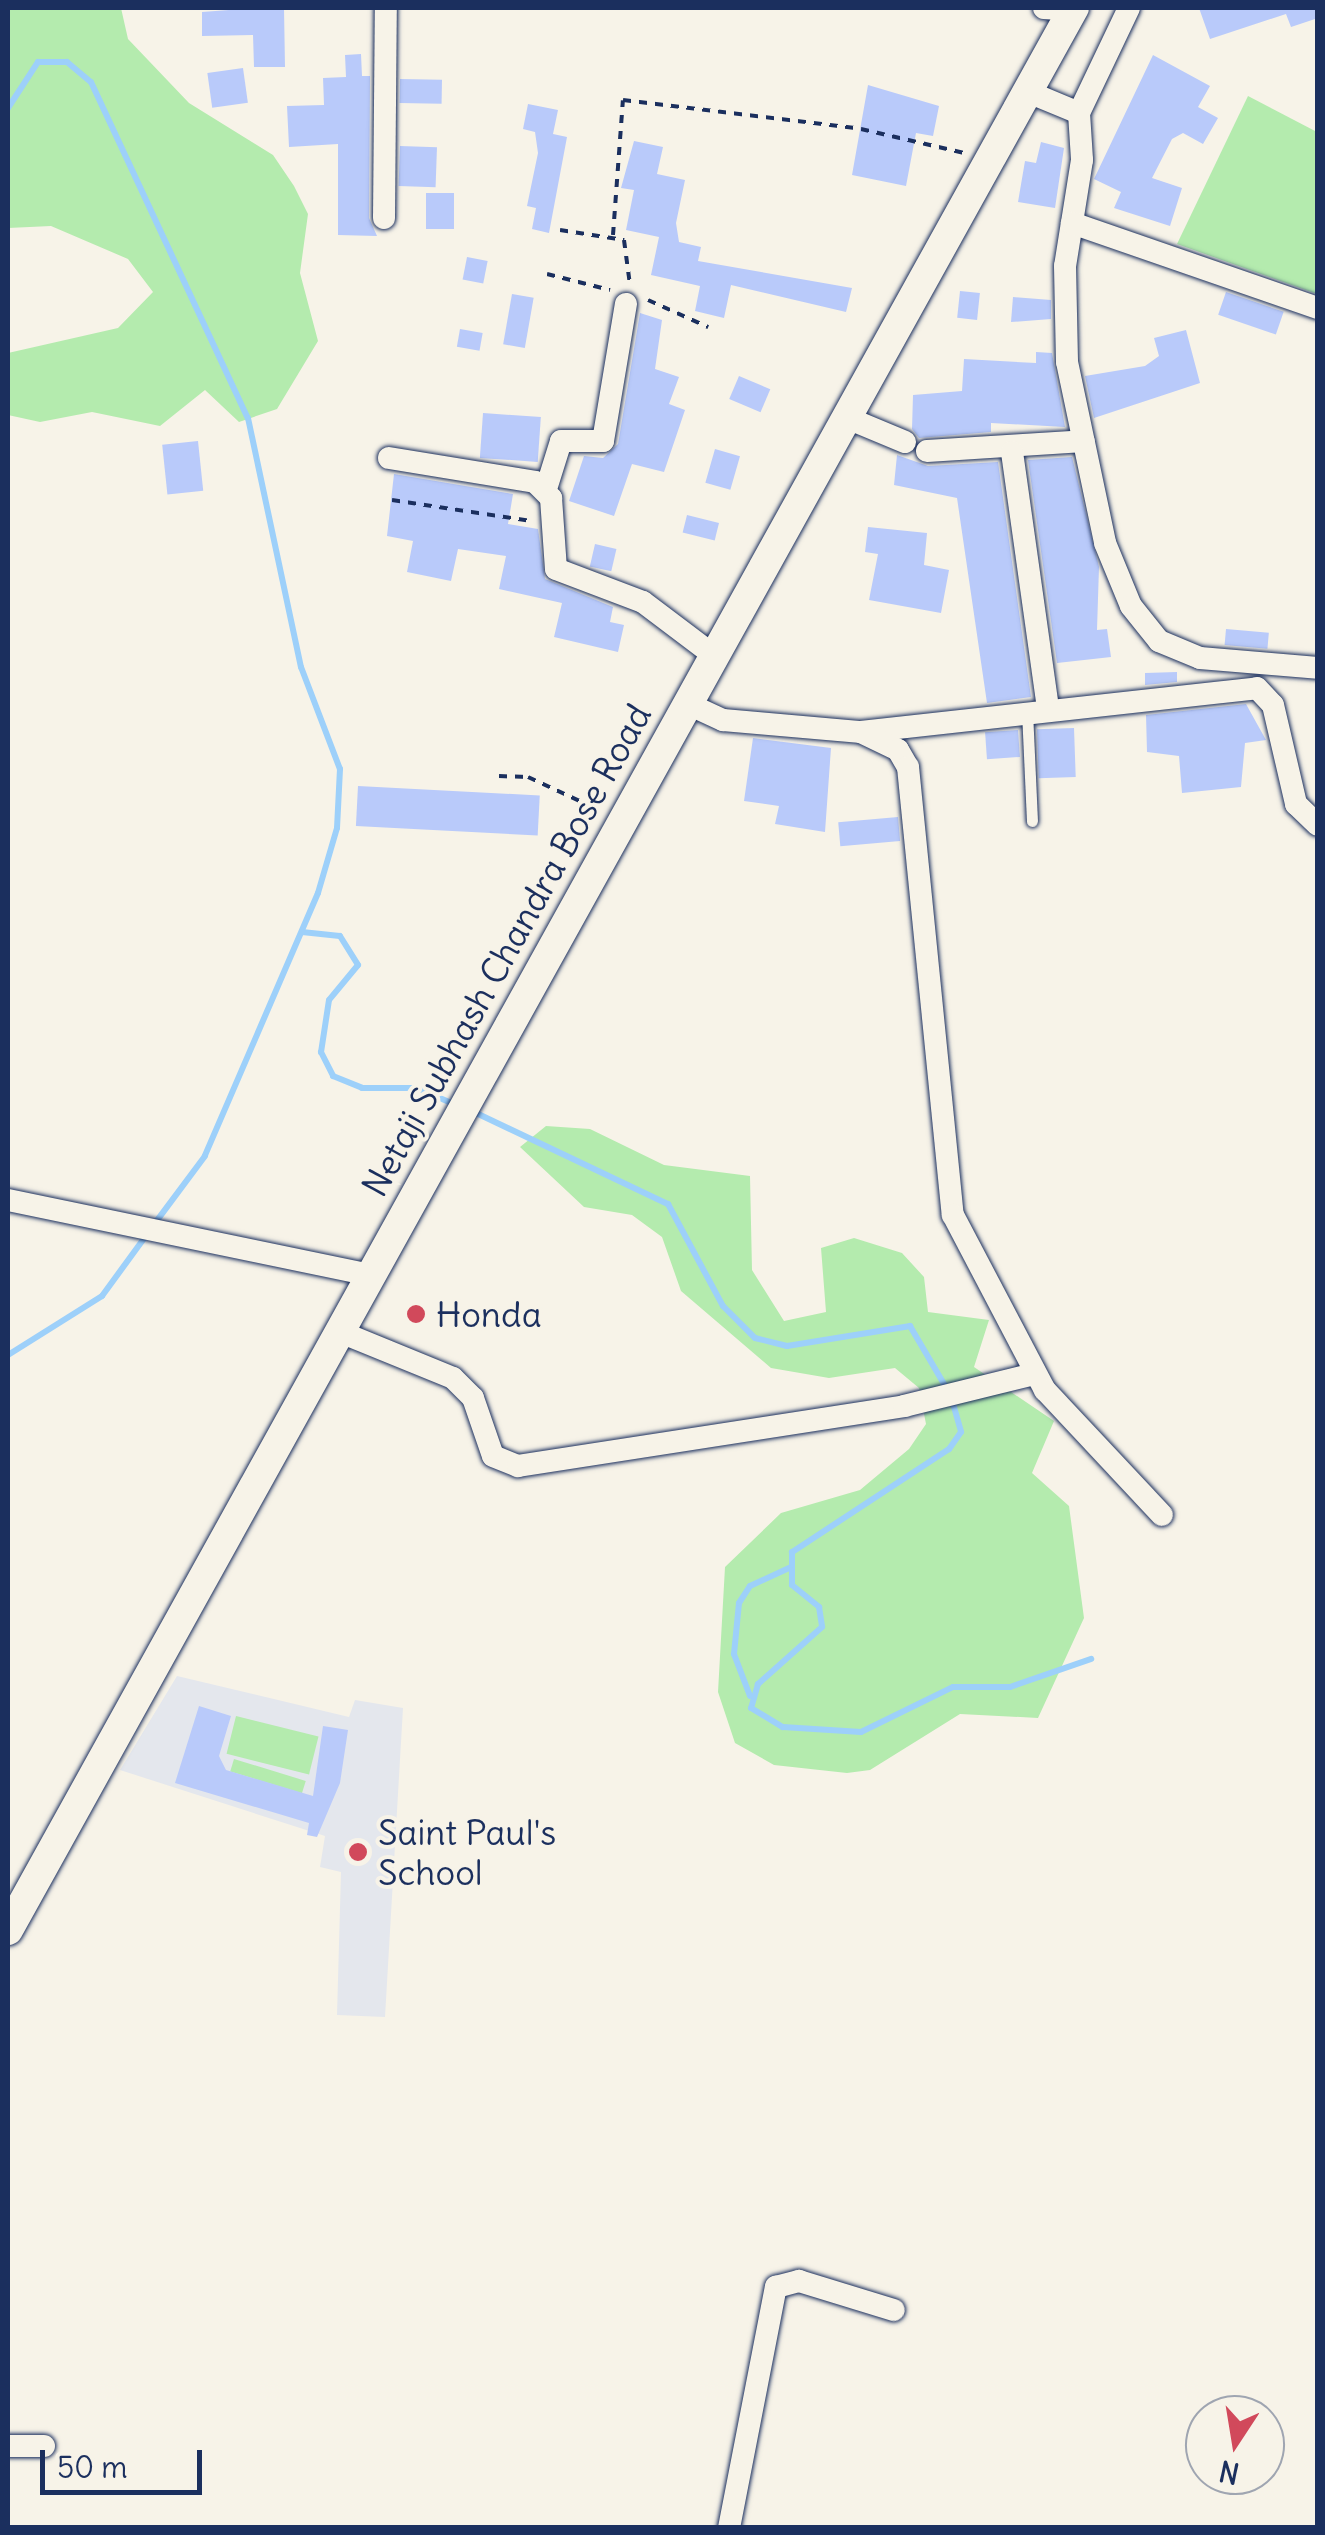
<!DOCTYPE html>
<html>
<head>
<meta charset="utf-8">
<style>
  body { margin:0 }
  #map { position:relative; width:1325px; height:2535px; overflow:hidden; background:#f7f3e8; font-family:Delius,sans-serif }
  div>[style] { position:absolute }
  .built>* { inset:0; background:#e4e7ed }
  .green>* { inset:0; background:#b4ebae; transform-origin:0 0 }
  .stream>* { height:6px; margin:-3px; padding:0 3px; transform-origin:3px; border-radius:3px; background:#9dd0fa }
  .building>* { inset:0; background:#b9cafa; transform-origin:0 0 }
  .path>* { height:4px; margin-top:-2px; transform-origin:0; background:repeating-linear-gradient(90deg,#1b2f5e 0 8px,transparent 0 16px) }
  .roads { filter:drop-shadow(0 0 2px #1b2f5e) drop-shadow(0 0 2px #1b2f5e) }
  .service>* { height:11px; margin:-5.5px; padding:0 5.5px; transform-origin:5.5px; border-radius:5.5px; background:#f7f3e8 }
  .minor>* { height:22px; margin:-11px; padding:0 11px; transform-origin:11px; border-radius:11px; background:#f7f3e8 }
  .tertiary>* { height:30px; margin:-15px; padding:0 15px; transform-origin:15px; border-radius:15px; background:#f7f3e8 }
  .dots>* { width:28px; height:28px; translate:-50% -50%; box-sizing:border-box; border:5px solid #f7f3e8; border-radius:50% }
  span { translate:-50% -50%; white-space:nowrap; text-align:center; line-height:1.15; -webkit-text-stroke:8px #f7f3e8; paint-order:stroke }
  .street-label { font-size:35px; color:#1b2f5e }
  .poi-label { font-size:35px; color:#1b2f5e }
  .left { translate:0 -50%; text-align:left }
  .frame { position:absolute; inset:0; border:10px solid #1b2f5e; pointer-events:none }
  .north { position:absolute; left:1185px; top:2395px; width:100px; height:100px; box-sizing:border-box; background:#f7f3e8; border:2px solid #9fa5b1; border-radius:50%; rotate:192deg; font-size:28px; font-weight:700; line-height:40px; text-align:center; color:#1b2f5e }
  .north::after { content:''; display:block; margin:auto; width:35px; height:45px; background:#d1495b; clip-path:polygon(50% 0,100% 100%,50% 72%,0 100%) }
  .scale { position:absolute; left:40px; top:2450px; width:162px; height:45px; box-sizing:border-box; border:5px solid #1b2f5e; border-top:0; padding-left:12px; font-size:30px; line-height:35px; white-space:nowrap; color:#1b2f5e; -webkit-text-stroke:8px #f7f3e8; paint-order:stroke }
</style>
</head>
<body>
<div id="map">
  <div class="built">
    <div style="clip-path:polygon(177px 1676px,349px 1717px,355px 1700px,403px 1708px,385px 2017px,337px 2015px,341px 1872px,320px 1867px,325px 1836px,120px 1770px)"></div>
  </div>
  <div class="green">
    <div style="clip-path:polygon(9px 8px,121px 8px,128px 39px,189px 103px,273px 155px,294px 186px,308px 214px,300px 273px,318px 341px,277px 409px,239px 422px,205px 390px,160px 426px,92px 412px,40px 422px,8px 415px,8px 353px,118px 328px,153px 292px,128px 259px,51px 226px,8px 228px)"></div>
    <div style="clip-path:polygon(1248px 96px,1317px 132px,1317px 294px,1177px 244px)"></div>
    <div style="clip-path:polygon(546px 1126px,590px 1129px,664px 1165px,750px 1176px,752px 1270px,784px 1321px,826px 1312px,821px 1248px,854px 1238px,902px 1253px,924px 1277px,928px 1312px,989px 1320px,974px 1367px,1054px 1421px,1032px 1473px,1069px 1506px,1084px 1618px,1038px 1718px,960px 1714px,870px 1770px,847px 1773px,774px 1765px,735px 1743px,718px 1692px,725px 1567px,781px 1513px,860px 1490px,909px 1449px,926px 1424px,919px 1388px,895px 1368px,829px 1378px,771px 1368px,681px 1291px,662px 1237px,632px 1215px,584px 1207px,520px 1147px)"></div>
    <div style="left:236px;top:1716px;width:85px;height:39px;rotate:14deg"></div>
    <div style="left:234px;top:1759px;width:75px;height:13px;rotate:17deg"></div>
  </div>
  <div class="stream">
    <div style="left:8px;top:108px;width:55px;rotate:-56.9deg"></div>
    <div style="left:38px;top:62px;width:29px"></div>
    <div style="left:67px;top:62px;width:31px;rotate:40deg"></div>
    <div style="left:91px;top:82px;width:371px;rotate:65deg"></div>
    <div style="left:248px;top:418px;width:255px;rotate:78deg"></div>
    <div style="left:301px;top:667px;width:109px;rotate:69.1deg"></div>
    <div style="left:340px;top:769px;width:59px;rotate:92.9deg"></div>
    <div style="left:337px;top:828px;width:68px;rotate:106.3deg"></div>
    <div style="left:318px;top:893px;width:286px;rotate:113.3deg"></div>
    <div style="left:205px;top:1156px;width:84px;rotate:126.7deg"></div>
    <div style="left:302px;top:932px;width:38px;rotate:6deg"></div>
    <div style="left:340px;top:936px;width:34px;rotate:58deg"></div>
    <div style="left:358px;top:965px;width:45px;rotate:129.6deg"></div>
    <div style="left:329px;top:1000px;width:53px;rotate:98.7deg"></div>
    <div style="left:321px;top:1052px;width:27px;rotate:63deg"></div>
    <div style="left:333px;top:1076px;width:31px;rotate:22deg"></div>
    <div style="left:362px;top:1088px;width:55px"></div>
    <div style="left:417px;top:1088px;width:45px;rotate:23.7deg"></div>
    <div style="left:474px;top:1112px;width:215px;rotate:25.4deg"></div>
    <div style="left:668px;top:1204px;width:116px;rotate:61.7deg"></div>
    <div style="left:723px;top:1306px;width:45px;rotate:45deg"></div>
    <div style="left:755px;top:1338px;width:33px;rotate:14deg"></div>
    <div style="left:787px;top:1346px;width:125px;rotate:-9.2deg"></div>
    <div style="left:910px;top:1326px;width:73px;rotate:59.6deg"></div>
    <div style="left:8px;top:1355px;width:111px;rotate:-32.1deg"></div>
    <div style="left:102px;top:1296px;width:78px;rotate:-53.9deg"></div>
    <div style="left:952px;top:1400px;width:33px;rotate:74deg"></div>
    <div style="left:961px;top:1432px;width:21px;rotate:125deg"></div>
    <div style="left:949px;top:1449px;width:188px;rotate:146.7deg"></div>
    <div style="left:792px;top:1552px;width:33px;rotate:90deg"></div>
    <div style="left:792px;top:1585px;width:35px;rotate:39deg"></div>
    <div style="left:819px;top:1607px;width:20px;rotate:81deg"></div>
    <div style="left:822px;top:1627px;width:86px;rotate:138.3deg"></div>
    <div style="left:758px;top:1684px;width:25px;rotate:106deg"></div>
    <div style="left:751px;top:1708px;width:37px;rotate:31deg"></div>
    <div style="left:783px;top:1727px;width:78px;rotate:3.7deg"></div>
    <div style="left:861px;top:1732px;width:102px;rotate:-26.1deg"></div>
    <div style="left:953px;top:1687px;width:57px"></div>
    <div style="left:1010px;top:1687px;width:86px;rotate:-19.1deg"></div>
    <div style="left:750px;top:1696px;width:45px;rotate:-110.9deg"></div>
    <div style="left:734px;top:1654px;width:51px;rotate:-84.4deg"></div>
    <div style="left:739px;top:1603px;width:20px;rotate:-57deg"></div>
    <div style="left:750px;top:1586px;width:43px;rotate:-24.8deg"></div>
  </div>
  <div class="building">
    <div style="clip-path:polygon(256px 8px,284px 8px,285px 67px,254px 67px,253px 35px,202px 36px,202px 12px)"></div>
    <div style="clip-path:polygon(1199px 8px,1318px 8px,1318px 18px,1291px 27px,1286px 14px,1210px 39px)"></div>
    <div style="clip-path:polygon(361px 54px,362px 76px,370px 76px,369px 218px,377px 236px,338px 235px,338px 144px,289px 147px,287px 106px,324px 105px,323px 78px,346px 77px,345px 55px)"></div>
    <div style="clip-path:polygon(1153px 55px,1210px 86px,1198px 107px,1218px 118px,1203px 144px,1183px 133px,1172px 139px,1152px 178px,1182px 188px,1170px 226px,1114px 208px,1121px 192px,1094px 179px)"></div>
    <div style="left:243px;top:68px;width:35px;height:36px;rotate:82deg"></div>
    <div style="left:400px;top:79px;width:42px;height:24px;rotate:1deg"></div>
    <div style="clip-path:polygon(868px 85px,939px 106px,933px 136px,916px 133px,906px 186px,852px 175px)"></div>
    <div style="clip-path:polygon(528px 104px,558px 110px,553px 134px,567px 137px,549px 233px,532px 229px,536px 208px,527px 206px,538px 153px,535px 132px,523px 129px)"></div>
    <div style="clip-path:polygon(634px 141px,663px 147px,657px 174px,685px 180px,676px 223px,679px 242px,701px 247px,698px 261px,852px 288px,846px 312px,731px 285px,724px 318px,695px 311px,700px 286px,651px 275px,659px 237px,626px 230px,634px 190px,621px 188px)"></div>
    <div style="clip-path:polygon(1041px 142px,1064px 148px,1055px 208px,1018px 202px,1025px 161px,1036px 163px)"></div>
    <div style="left:400px;top:146px;width:37px;height:40px;rotate:2deg"></div>
    <div style="left:426px;top:193px;width:28px;height:36px"></div>
    <div style="left:467px;top:257px;width:21px;height:23px;rotate:11deg"></div>
    <div style="left:960px;top:291px;width:20px;height:27px;rotate:6deg"></div>
    <div style="left:1226px;top:292px;width:61px;height:24px;rotate:19deg"></div>
    <div style="left:512px;top:294px;width:22px;height:51px;rotate:10deg"></div>
    <div style="clip-path:polygon(1013px 297px,1051px 300px,1051px 319px,1011px 322px)"></div>
    <div style="clip-path:polygon(640px 313px,662px 320px,655px 369px,679px 377px,669px 404px,685px 410px,664px 472px,632px 464px,614px 516px,569px 501px,584px 456px,603px 458px,618px 444px)"></div>
    <div style="left:460px;top:329px;width:23px;height:18px;rotate:10deg"></div>
    <div style="clip-path:polygon(1186px 330px,1200px 383px,1094px 418px,1085px 376px,1145px 366px,1159px 356px,1154px 338px)"></div>
    <div style="clip-path:polygon(1036px 352px,1052px 353px,1065px 427px,991px 423px,991px 432px,919px 438px,912px 429px,913px 395px,962px 391px,964px 359px,1036px 363px)"></div>
    <div style="left:739px;top:376px;width:34px;height:25px;rotate:23deg"></div>
    <div style="left:483px;top:413px;width:58px;height:45px;rotate:4deg"></div>
    <div style="left:198px;top:441px;width:50px;height:36px;rotate:84deg"></div>
    <div style="left:715px;top:449px;width:26px;height:35px;rotate:16deg"></div>
    <div style="clip-path:polygon(897px 455px,928px 466px,998px 462px,1031px 697px,987px 703px,957px 498px,894px 485px)"></div>
    <div style="clip-path:polygon(1072px 457px,1099px 567px,1097px 630px,1107px 629px,1111px 657px,1057px 663px,1028px 460px)"></div>
    <div style="clip-path:polygon(394px 474px,513px 494px,508px 524px,538px 529px,545px 579px,613px 607px,610px 622px,624px 625px,618px 652px,554px 637px,562px 603px,499px 589px,506px 556px,458px 549px,451px 581px,407px 572px,413px 541px,387px 536px)"></div>
    <div style="left:687px;top:515px;width:33px;height:18px;rotate:14deg"></div>
    <div style="clip-path:polygon(868px 527px,927px 533px,924px 565px,949px 570px,941px 613px,869px 600px,878px 554px,865px 552px)"></div>
    <div style="left:595px;top:544px;width:22px;height:23px;rotate:13deg"></div>
    <div style="left:1226px;top:629px;width:43px;height:16px;rotate:5deg"></div>
    <div style="clip-path:polygon(1177px 672px,1177px 682px,1145px 685px,1145px 673px)"></div>
    <div style="clip-path:polygon(1246px 704px,1266px 740px,1245px 743px,1241px 787px,1182px 793px,1179px 756px,1147px 752px,1146px 715px)"></div>
    <div style="left:1074px;top:728px;width:49px;height:37px;rotate:88deg"></div>
    <div style="left:1018px;top:730px;width:27px;height:33px;rotate:86deg"></div>
    <div style="clip-path:polygon(753px 738px,831px 748px,825px 832px,775px 824px,779px 806px,744px 801px)"></div>
    <div style="left:358px;top:786px;width:182px;height:40px;rotate:3deg"></div>
    <div style="left:898px;top:817px;width:24px;height:60px;rotate:85deg"></div>
    <div style="clip-path:polygon(199px 1706px,231px 1716px,219px 1756px,226px 1770px,313px 1796px,323px 1726px,348px 1730px,340px 1783px,317px 1837px,307px 1835px,309px 1823px,175px 1783px)"></div>
  </div>
  <div class="path">
    <div style="left:560px;top:230px;width:65px;rotate:8.9deg"></div>
    <div style="left:624px;top:240px;width:45px;rotate:82.4deg"></div>
    <div style="left:613px;top:235px;width:135px;rotate:-85.8deg"></div>
    <div style="left:623px;top:100px;width:240px;rotate:6.9deg"></div>
    <div style="left:861px;top:129px;width:106px;rotate:13.1deg"></div>
    <div style="left:547px;top:274px;width:65px;rotate:14.3deg"></div>
    <div style="left:648px;top:300px;width:66px;rotate:24.2deg"></div>
    <div style="left:392px;top:500px;width:141px;rotate:8.6deg"></div>
    <div style="left:499px;top:776px;width:29px;rotate:2deg"></div>
    <div style="left:528px;top:777px;width:78px;rotate:24.9deg"></div>
  </div>
  <div class="roads">
    <div class="service">
      <div style="left:1027px;top:711px;width:110px;rotate:87.4deg"></div>
    </div>
    <div class="minor">
      <div style="left:1044px;top:8px;width:28px;rotate:4deg"></div>
      <div style="left:1129px;top:8px;width:116px;rotate:115.5deg"></div>
      <div style="left:1079px;top:113px;width:47px;rotate:86.3deg"></div>
      <div style="left:1082px;top:160px;width:107px;rotate:99.1deg"></div>
      <div style="left:1065px;top:266px;width:96px;rotate:88.8deg"></div>
      <div style="left:1067px;top:362px;width:185px;rotate:78.1deg"></div>
      <div style="left:1105px;top:543px;width:68px;rotate:67.6deg"></div>
      <div style="left:1131px;top:606px;width:45px;rotate:51.3deg"></div>
      <div style="left:1159px;top:641px;width:44px;rotate:22.5deg"></div>
      <div style="left:1200px;top:658px;width:118px;rotate:4.8deg"></div>
      <div style="left:1026px;top:91px;width:57px;rotate:22.5deg"></div>
      <div style="left:384px;top:218px;width:210px;rotate:-89.5deg"></div>
      <div style="left:1072px;top:223px;width:260px;rotate:19.1deg"></div>
      <div style="left:845px;top:417px;width:65px;rotate:22.6deg"></div>
      <div style="left:927px;top:451px;width:157px;rotate:-3.6deg"></div>
      <div style="left:1012px;top:452px;width:260px;rotate:82deg"></div>
      <div style="left:389px;top:458px;width:148px;rotate:9.3deg"></div>
      <div style="left:535px;top:482px;width:23px;rotate:45deg"></div>
      <div style="left:551px;top:498px;width:71px;rotate:86deg"></div>
      <div style="left:556px;top:569px;width:93px;rotate:20.8deg"></div>
      <div style="left:643px;top:602px;width:88px;rotate:37.1deg"></div>
      <div style="left:546px;top:489px;width:50px;rotate:-72.6deg"></div>
      <div style="left:561px;top:441px;width:42px"></div>
      <div style="left:603px;top:441px;width:139px;rotate:-80.5deg"></div>
      <div style="left:686px;top:703px;width:41px;rotate:24.7deg"></div>
      <div style="left:723px;top:720px;width:139px;rotate:5deg"></div>
      <div style="left:861px;top:732px;width:398px;rotate:-6.3deg"></div>
      <div style="left:1257px;top:688px;width:23px;rotate:47deg"></div>
      <div style="left:1273px;top:705px;width:102px;rotate:76.9deg"></div>
      <div style="left:1296px;top:804px;width:30px;rotate:44deg"></div>
      <div style="left:861px;top:732px;width:41px;rotate:25.9deg"></div>
      <div style="left:898px;top:750px;width:20px;rotate:60deg"></div>
      <div style="left:908px;top:767px;width:450px;rotate:84.3deg"></div>
      <div style="left:953px;top:1215px;width:198px;rotate:62.3deg"></div>
      <div style="left:1045px;top:1390px;width:171px;rotate:46.9deg"></div>
      <div style="left:8px;top:1200px;width:369px;rotate:11.7deg"></div>
      <div style="left:338px;top:1331px;width:124px;rotate:22.2deg"></div>
      <div style="left:453px;top:1378px;width:28px;rotate:45deg"></div>
      <div style="left:473px;top:1398px;width:61px;rotate:71deg"></div>
      <div style="left:493px;top:1456px;width:27px;rotate:22deg"></div>
      <div style="left:518px;top:1466px;width:391px;rotate:-8.8deg"></div>
      <div style="left:904px;top:1406px;width:134px;rotate:-13.8deg"></div>
      <div style="left:8px;top:2446px;width:36px"></div>
      <div style="left:729px;top:2528px;width:246px;rotate:-79deg"></div>
      <div style="left:776px;top:2287px;width:24px;rotate:-15deg"></div>
      <div style="left:799px;top:2281px;width:99px;rotate:17deg"></div>
    </div>
    <div class="tertiary">
      <div style="left:8px;top:1930px;width:2198px;rotate:-60.99deg"></div>
    </div>
  </div>
  <div class="dots">
    <div style="left:416px;top:1314px;background:#d1495b"></div>
    <div style="left:358px;top:1852px;background:#d1495b"></div>
  </div>
  <div class="street-label">
    <span style="left:506px;top:950px;rotate:-61deg">Netaji Subhash Chandra Bose Road</span>
  </div>
  <div class="poi-label">
    <span class="left" style="left:436px;top:1314px">Honda</span>
    <span class="left" style="left:378px;top:1852px">Saint Paul's<br>School</span>
  </div>
  <div class="frame"></div>
  <div class="north">N</div>
  <div class="scale">50 m</div>
</div>
</body>
</html>
